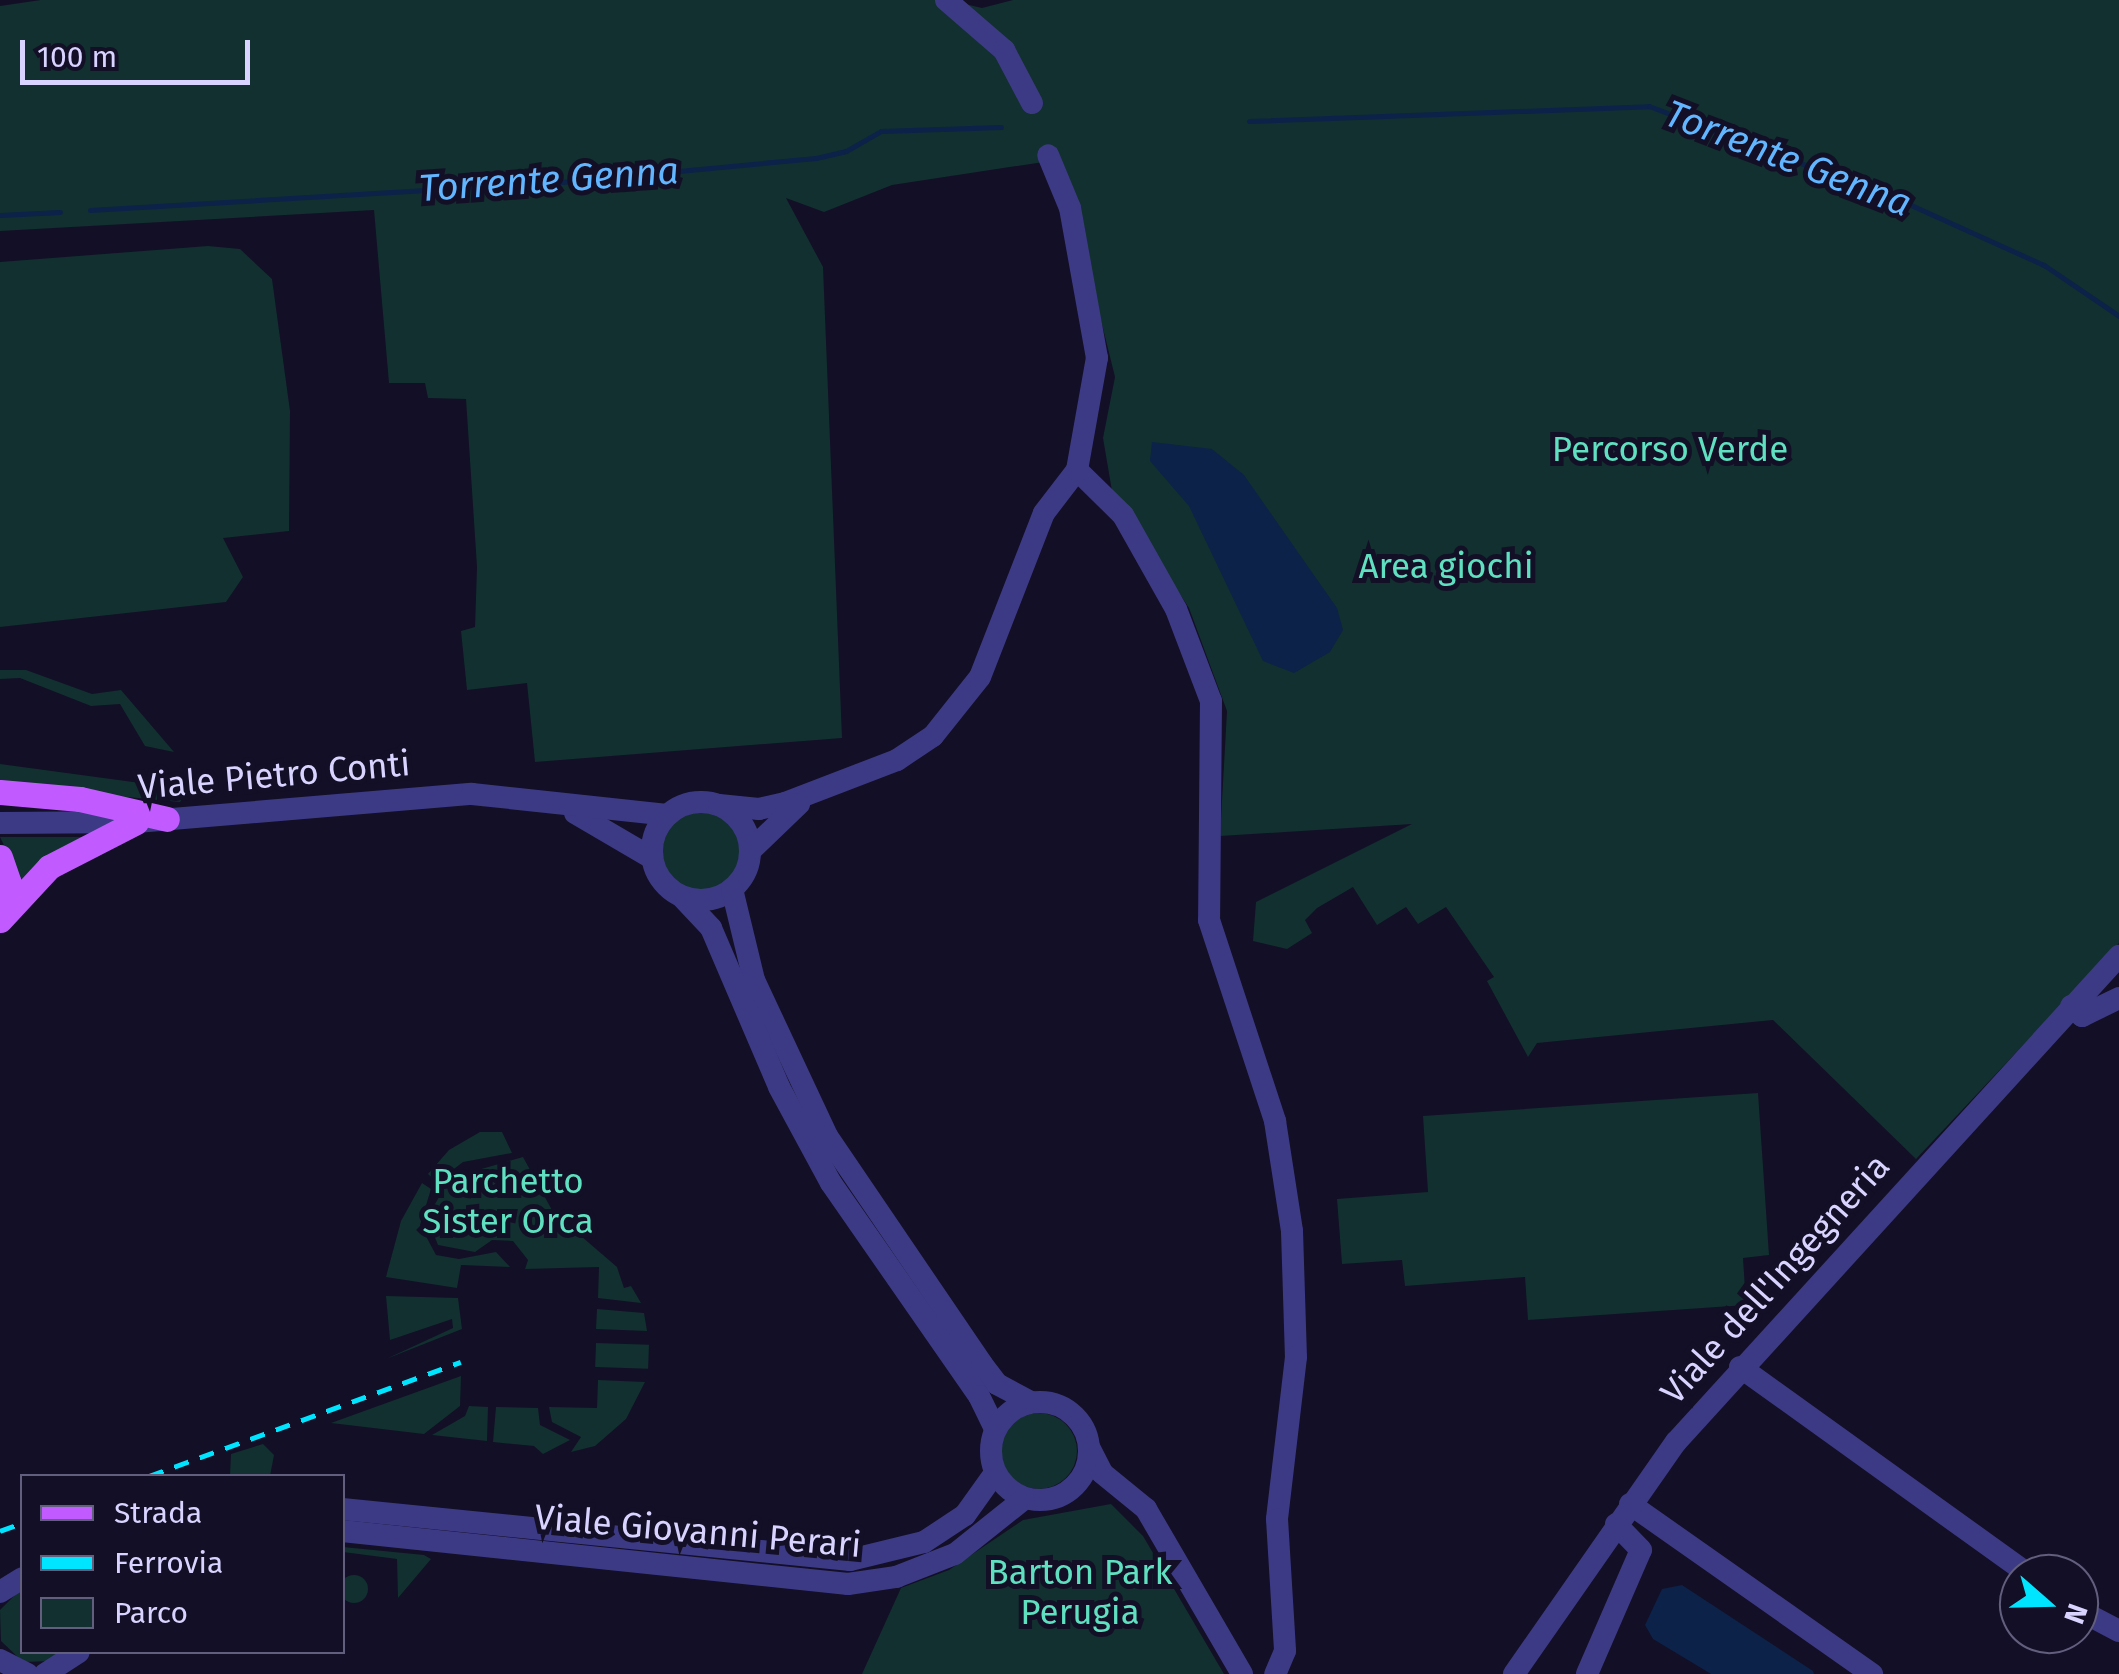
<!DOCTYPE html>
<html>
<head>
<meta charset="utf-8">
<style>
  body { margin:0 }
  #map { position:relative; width:2119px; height:1674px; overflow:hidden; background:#130f26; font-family:"Fira Sans",sans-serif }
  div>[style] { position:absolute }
  .green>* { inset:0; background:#12302f; transform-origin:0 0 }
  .round { border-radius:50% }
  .water>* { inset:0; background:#0c2248 }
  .stream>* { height:5px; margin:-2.5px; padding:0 2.5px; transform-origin:2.5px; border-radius:2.5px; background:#0c2248 }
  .minor>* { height:22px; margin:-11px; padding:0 11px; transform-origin:11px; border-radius:11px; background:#3d3a85 }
  .minor>.ring { margin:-11px; padding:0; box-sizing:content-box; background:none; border:22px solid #3d3a85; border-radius:50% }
  .major>* { height:25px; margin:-12.5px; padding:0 12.5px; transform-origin:12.5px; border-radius:12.5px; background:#c25bff }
  .rail>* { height:5px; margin-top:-2.5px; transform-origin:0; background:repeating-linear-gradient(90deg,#00e5ff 0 15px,transparent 0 27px) }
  span { translate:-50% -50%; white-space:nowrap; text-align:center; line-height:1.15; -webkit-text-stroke:10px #130f26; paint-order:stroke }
  .park-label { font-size:35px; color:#5fe0c0 }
  .street-label { font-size:35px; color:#d9d4ff }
  .water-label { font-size:38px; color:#62b6ff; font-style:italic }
  .legend { position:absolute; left:20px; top:1474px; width:325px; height:180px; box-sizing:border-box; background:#130f26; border:2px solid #625e7d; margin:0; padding:12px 18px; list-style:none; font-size:30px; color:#d9d4ff }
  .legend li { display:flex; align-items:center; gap:20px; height:50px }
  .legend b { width:50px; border:2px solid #625e7d }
  .north { position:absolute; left:1999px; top:1554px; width:100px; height:100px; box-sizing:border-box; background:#130f26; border:2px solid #625e7d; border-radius:50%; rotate:110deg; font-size:28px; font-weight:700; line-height:40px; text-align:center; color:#d9d4ff }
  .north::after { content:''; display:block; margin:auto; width:35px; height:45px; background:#00e5ff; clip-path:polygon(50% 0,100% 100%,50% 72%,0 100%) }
  .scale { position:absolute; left:20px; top:40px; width:230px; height:45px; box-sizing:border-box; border:5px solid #d9d4ff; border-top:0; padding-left:12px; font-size:30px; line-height:35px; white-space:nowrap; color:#d9d4ff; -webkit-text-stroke:8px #130f26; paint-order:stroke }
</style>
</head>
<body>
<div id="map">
  <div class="green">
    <div style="clip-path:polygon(41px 0,948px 0,982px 8px,1013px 0,2119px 0,2119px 943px,1916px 1159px,1773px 1020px,1537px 1043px,1528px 1057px,1487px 981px,1494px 977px,1446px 907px,1418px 924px,1406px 907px,1377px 925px,1353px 887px,1317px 908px,1305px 920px,1312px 933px,1287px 949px,1253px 941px,1256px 902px,1412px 824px,1220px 836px,1227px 711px,1189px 608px,1112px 491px,1103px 438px,1115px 377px,1081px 239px,1050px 161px,892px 185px,824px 212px,786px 198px,823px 267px,842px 738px,535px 762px,527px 683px,467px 690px,461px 631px,475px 627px,477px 567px,466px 399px,428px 398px,425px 383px,389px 383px,374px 210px,0 231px,0 6px)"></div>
    <div style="clip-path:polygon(208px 246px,240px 249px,272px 279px,290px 411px,289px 531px,223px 538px,243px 577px,226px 602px,0 627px,0 262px)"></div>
    <div style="clip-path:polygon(0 670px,26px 670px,92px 694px,121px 690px,174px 752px,145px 746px,120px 704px,91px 706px,20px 678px,0 679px)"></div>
    <div style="clip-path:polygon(0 764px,170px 787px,188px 780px,189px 787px,180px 802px,0 785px)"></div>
    <div class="round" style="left:661px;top:810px;width:80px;height:80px"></div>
    <div style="clip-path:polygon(0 837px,85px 837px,23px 884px)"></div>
    <div style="clip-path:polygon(1758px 1093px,1769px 1255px,1743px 1258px,1746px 1305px,1528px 1320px,1525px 1277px,1405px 1286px,1402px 1260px,1342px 1264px,1337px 1199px,1428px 1192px,1423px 1116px)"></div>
    <div style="clip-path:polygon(480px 1132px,502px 1132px,512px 1153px,463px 1162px,437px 1182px,428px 1174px,449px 1150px)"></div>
    <div style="clip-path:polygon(523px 1157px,553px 1212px,617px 1267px,624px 1288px,631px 1286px,641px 1303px,598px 1298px,599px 1267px,525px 1269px,528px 1260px,513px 1241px,492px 1240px,475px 1252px,438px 1245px,427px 1218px,450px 1178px)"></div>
    <div style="clip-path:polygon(422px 1183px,431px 1189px,420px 1225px,436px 1255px,459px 1259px,496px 1252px,510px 1267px,461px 1265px,457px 1288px,386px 1277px,401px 1221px)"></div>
    <div style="clip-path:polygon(386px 1296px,458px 1298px,462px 1329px,386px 1359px,453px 1328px,452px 1319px,390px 1340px)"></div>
    <div style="clip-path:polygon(597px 1309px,644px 1313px,647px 1331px,596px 1329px)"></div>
    <div style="left:596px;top:1343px;width:53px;height:24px;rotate:2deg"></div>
    <div style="clip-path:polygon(461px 1376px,460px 1406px,424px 1434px,331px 1423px)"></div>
    <div style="clip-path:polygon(598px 1380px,645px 1382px,626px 1419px,595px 1446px,571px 1452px,581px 1437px,552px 1422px,549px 1407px,597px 1408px)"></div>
    <div style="clip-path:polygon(469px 1406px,488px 1407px,487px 1441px,432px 1435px,465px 1416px)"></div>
    <div style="clip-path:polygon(496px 1407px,538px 1408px,540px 1425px,570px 1440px,543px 1454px,534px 1446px,493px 1442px)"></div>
    <div class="round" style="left:1001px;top:1413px;width:76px;height:76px"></div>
    <div style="clip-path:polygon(263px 1444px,274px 1455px,270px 1476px,230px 1476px,231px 1454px)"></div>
    <div style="clip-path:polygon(1111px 1504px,1143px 1536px,1224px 1674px,862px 1674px,901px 1588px,949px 1570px,1023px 1520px)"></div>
    <div style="clip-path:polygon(343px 1547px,424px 1555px,431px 1559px,398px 1598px,397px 1559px,343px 1552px)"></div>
    <div class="round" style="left:340px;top:1575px;width:28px;height:28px"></div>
    <div style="clip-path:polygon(22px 1588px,22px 1652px,67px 1652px,53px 1661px,23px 1662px,1px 1641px,0 1610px)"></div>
  </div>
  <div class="water">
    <div style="clip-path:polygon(1152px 442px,1212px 449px,1244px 475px,1337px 608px,1343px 630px,1330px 652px,1294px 673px,1263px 661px,1189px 506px,1150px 461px)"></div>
    <div style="clip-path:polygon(1682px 1585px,1813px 1671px,1814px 1674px,1711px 1674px,1653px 1639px,1645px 1625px,1662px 1589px)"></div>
  </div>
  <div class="stream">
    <div style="left:1249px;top:121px;width:400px;rotate:-2.1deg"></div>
    <div style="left:1649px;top:106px;width:270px;rotate:20.6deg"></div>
    <div style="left:1902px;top:201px;width:156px;rotate:24.3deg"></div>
    <div style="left:2044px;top:265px;width:91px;rotate:34.2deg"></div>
    <div style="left:90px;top:210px;width:462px;rotate:-3.4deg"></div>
    <div style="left:551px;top:183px;width:266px;rotate:-5.4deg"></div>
    <div style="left:816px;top:158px;width:31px;rotate:-13deg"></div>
    <div style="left:846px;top:151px;width:40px;rotate:-29.7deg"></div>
    <div style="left:881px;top:131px;width:120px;rotate:-1.9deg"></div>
    <div style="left:0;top:215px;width:60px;rotate:-2.9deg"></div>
  </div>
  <div class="minor">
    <div style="left:946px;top:0;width:77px;rotate:40.8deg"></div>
    <div style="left:1004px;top:50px;width:60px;rotate:62.2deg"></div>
    <div style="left:1077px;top:470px;width:64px;rotate:44.4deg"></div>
    <div style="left:1123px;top:515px;width:108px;rotate:60.6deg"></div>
    <div style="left:1176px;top:609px;width:98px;rotate:69.2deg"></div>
    <div style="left:1211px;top:701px;width:219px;rotate:90.5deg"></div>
    <div style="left:1209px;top:920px;width:212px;rotate:71.8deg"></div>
    <div style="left:1275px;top:1121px;width:111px;rotate:81.2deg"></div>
    <div style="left:1292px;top:1231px;width:126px;rotate:88.2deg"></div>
    <div style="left:1296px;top:1357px;width:163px;rotate:96.7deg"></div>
    <div style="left:1277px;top:1519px;width:132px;rotate:86.5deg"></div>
    <div style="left:1285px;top:1651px;width:25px;rotate:113deg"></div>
    <div class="ring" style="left:652px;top:802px;width:76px;height:76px"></div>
    <div style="left:719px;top:805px;width:40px;rotate:5.7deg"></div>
    <div style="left:759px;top:809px;width:27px;rotate:-13deg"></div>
    <div style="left:785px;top:803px;width:120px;rotate:-21deg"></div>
    <div style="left:897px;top:760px;width:43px;rotate:-33.7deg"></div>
    <div style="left:933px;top:736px;width:75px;rotate:-51.5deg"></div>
    <div style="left:980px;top:677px;width:176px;rotate:-68.7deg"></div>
    <div style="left:1044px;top:513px;width:54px;rotate:-52.5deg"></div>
    <div style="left:1077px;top:470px;width:114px;rotate:-79.9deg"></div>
    <div style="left:1097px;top:358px;width:152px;rotate:-100.2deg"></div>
    <div style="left:1070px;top:208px;width:57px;rotate:-112.5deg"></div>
    <div style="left:575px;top:813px;width:89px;rotate:30.3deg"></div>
    <div style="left:0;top:823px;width:136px;rotate:-0.4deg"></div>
    <div style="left:136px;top:822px;width:337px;rotate:-4.8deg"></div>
    <div style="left:472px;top:794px;width:196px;rotate:6.1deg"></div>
    <div style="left:750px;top:851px;width:68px;rotate:-43.8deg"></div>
    <div style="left:732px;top:889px;width:94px;rotate:76.4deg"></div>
    <div style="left:754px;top:980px;width:172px;rotate:64.9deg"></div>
    <div style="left:827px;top:1136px;width:276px;rotate:55.8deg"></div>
    <div style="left:982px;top:1364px;width:25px;rotate:53deg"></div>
    <div style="left:997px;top:1384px;width:38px;rotate:28deg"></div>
    <div style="left:681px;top:896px;width:44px;rotate:46.8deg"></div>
    <div style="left:711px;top:928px;width:173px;rotate:66.8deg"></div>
    <div style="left:779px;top:1087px;width:109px;rotate:61.6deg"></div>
    <div style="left:831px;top:1183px;width:259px;rotate:55.2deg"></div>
    <div style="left:979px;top:1396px;width:37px;rotate:64deg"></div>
    <div style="left:2071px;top:1006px;width:15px;rotate:42deg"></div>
    <div style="left:2082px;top:1016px;width:41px;rotate:-25.9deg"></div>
    <div style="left:1740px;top:1367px;width:355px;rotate:35.7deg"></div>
    <div class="ring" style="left:991px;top:1402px;width:76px;height:76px"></div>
    <div style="left:1089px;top:1447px;width:29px;rotate:63deg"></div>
    <div style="left:1102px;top:1473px;width:57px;rotate:39.3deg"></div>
    <div style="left:1146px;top:1509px;width:191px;rotate:59.8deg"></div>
    <div style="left:1630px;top:1504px;width:296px;rotate:35.1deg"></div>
    <div style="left:342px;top:1509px;width:511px;rotate:5.73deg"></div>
    <div style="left:850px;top:1560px;width:76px;rotate:-13.7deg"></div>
    <div style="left:924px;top:1542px;width:49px;rotate:-33.4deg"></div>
    <div style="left:965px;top:1515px;width:52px;rotate:-54.5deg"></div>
    <div style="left:342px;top:1531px;width:509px;rotate:5.98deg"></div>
    <div style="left:848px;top:1584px;width:49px;rotate:-8.3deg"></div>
    <div style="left:896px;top:1577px;width:63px;rotate:-21.3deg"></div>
    <div style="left:955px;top:1554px;width:88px;rotate:-38.6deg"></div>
    <div style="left:0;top:1592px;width:26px;rotate:-32deg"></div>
    <div style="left:2079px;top:1610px;width:45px;rotate:27.7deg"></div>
    <div style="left:0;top:1660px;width:31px;rotate:27deg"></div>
    <div style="left:45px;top:1674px;width:40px;rotate:-32.9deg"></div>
    <div style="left:1514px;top:1674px;width:283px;rotate:-55.1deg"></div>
    <div style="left:1676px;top:1442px;width:658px;rotate:-47.65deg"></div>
    <div style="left:1587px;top:1674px;width:135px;rotate:-66.5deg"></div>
    <div style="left:1641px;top:1550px;width:36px;rotate:-134deg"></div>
  </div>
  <div class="major">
    <div style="left:0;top:792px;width:80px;rotate:5deg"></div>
    <div style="left:80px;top:799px;width:89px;rotate:12.9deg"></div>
    <div style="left:0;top:857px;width:28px;rotate:71deg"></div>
    <div style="left:9px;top:883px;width:32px;rotate:106deg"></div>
    <div style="left:0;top:920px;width:72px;rotate:-47.2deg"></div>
    <div style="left:49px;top:867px;width:98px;rotate:-27.3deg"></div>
  </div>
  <div class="rail">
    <div style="left:149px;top:1476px;width:332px;rotate:-20.1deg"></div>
    <div style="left:0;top:1531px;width:23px;rotate:-20deg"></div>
  </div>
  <div class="park-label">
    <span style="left:1670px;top:449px">Percorso Verde</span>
    <span style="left:1446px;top:566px">Area giochi</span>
    <span style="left:508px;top:1201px">Parchetto<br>Sister Orca</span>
    <span style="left:1080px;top:1592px">Barton Park<br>Perugia</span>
  </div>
  <div class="street-label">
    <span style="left:274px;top:775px;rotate:-5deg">Viale Pietro Conti</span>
    <span style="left:1775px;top:1279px;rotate:-48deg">Viale dell'Ingegneria</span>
    <span style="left:698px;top:1531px;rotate:5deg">Viale Giovanni Perari</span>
  </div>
  <div class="water-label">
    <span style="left:1788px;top:159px;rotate:21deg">Torrente Genna</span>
    <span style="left:549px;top:180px;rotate:-4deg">Torrente Genna</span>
  </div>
  <ul class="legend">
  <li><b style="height:12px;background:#c25bff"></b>Strada</li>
  <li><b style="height:12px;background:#00e5ff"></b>Ferrovia</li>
  <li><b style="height:28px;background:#12302f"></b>Parco</li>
  </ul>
  <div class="north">N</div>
  <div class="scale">100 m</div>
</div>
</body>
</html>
